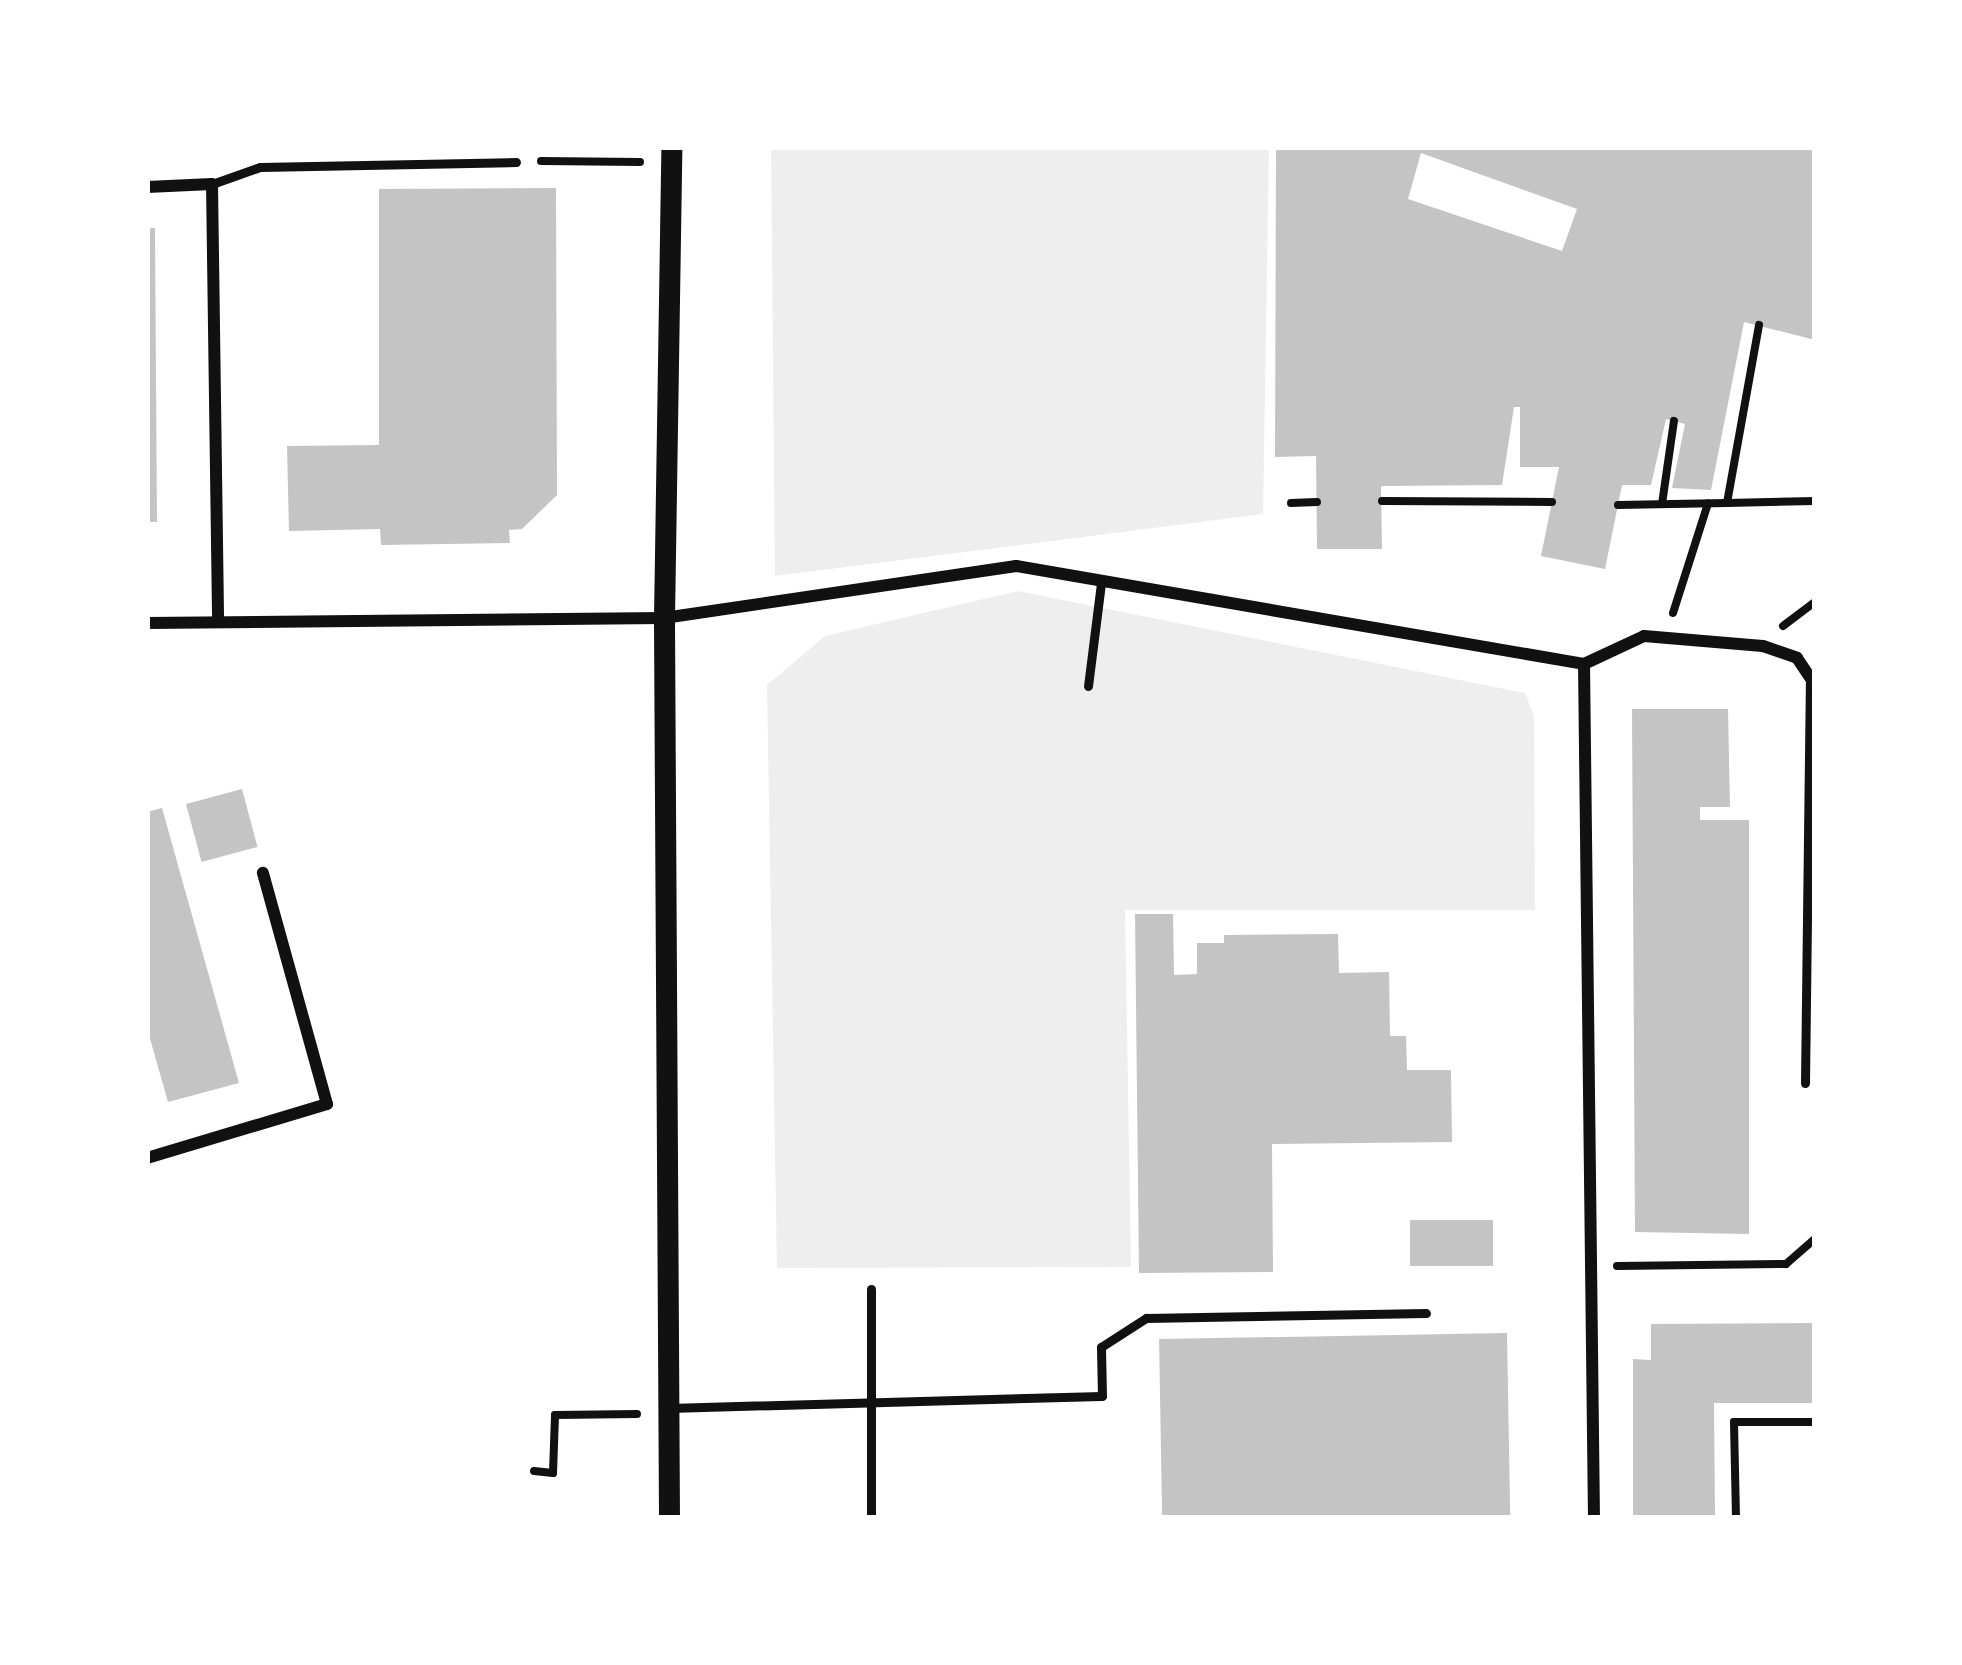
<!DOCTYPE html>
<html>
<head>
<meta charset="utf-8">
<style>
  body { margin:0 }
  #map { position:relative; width:1962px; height:1665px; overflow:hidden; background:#fff; font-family:Ubuntu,sans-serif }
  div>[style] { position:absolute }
  .green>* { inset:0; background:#eee }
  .building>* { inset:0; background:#c4c4c4; transform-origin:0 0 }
  .path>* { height:8px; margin:-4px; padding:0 4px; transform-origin:4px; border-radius:4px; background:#111 }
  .service>* { height:9px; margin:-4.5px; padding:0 4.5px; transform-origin:4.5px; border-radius:4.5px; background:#111 }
  .minor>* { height:12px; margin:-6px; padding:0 6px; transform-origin:6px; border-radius:6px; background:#111 }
  .tertiary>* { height:21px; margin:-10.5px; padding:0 10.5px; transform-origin:10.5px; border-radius:10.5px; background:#111 }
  span { translate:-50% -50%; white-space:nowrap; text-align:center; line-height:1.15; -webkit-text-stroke:10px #fff; paint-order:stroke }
  .frame { position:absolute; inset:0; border:150px solid #fff; pointer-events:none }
</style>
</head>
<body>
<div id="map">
  <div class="green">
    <div style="clip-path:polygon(771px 147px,1269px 147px,1263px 514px,775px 576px)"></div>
    <div style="clip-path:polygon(1018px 591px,1525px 693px,1534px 716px,1535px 910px,1125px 910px,1131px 1267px,777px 1268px,767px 685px,825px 636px)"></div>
  </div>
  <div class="building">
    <div style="clip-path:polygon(evenodd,1276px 147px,1815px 147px,1815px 340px,1744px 322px,1711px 490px,1672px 488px,1685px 424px,1666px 419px,1651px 485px,1622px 485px,1605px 569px,1541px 556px,1559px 467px,1520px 467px,1520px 407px,1514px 407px,1502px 485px,1381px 486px,1382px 549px,1317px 549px,1316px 456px,1275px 457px,1276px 147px,1421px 153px,1577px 209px,1562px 251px,1408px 199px,1421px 153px)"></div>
    <div style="clip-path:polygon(556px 188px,557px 495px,522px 529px,509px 530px,510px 543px,381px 545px,380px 529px,289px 531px,287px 446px,379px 445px,379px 189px)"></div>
    <div style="clip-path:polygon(147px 228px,155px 228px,157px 522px,147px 522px)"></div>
    <div style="clip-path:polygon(1632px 709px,1728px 709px,1730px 807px,1700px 807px,1700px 820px,1749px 820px,1749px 1234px,1635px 1232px)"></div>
    <div style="left:242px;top:789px;width:60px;height:58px;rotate:75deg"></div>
    <div style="clip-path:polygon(162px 808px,239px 1083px,168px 1102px,147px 1028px,147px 812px)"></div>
    <div style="clip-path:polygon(1135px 914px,1173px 914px,1174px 975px,1197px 974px,1197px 943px,1224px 943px,1224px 935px,1338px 934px,1339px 973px,1389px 972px,1390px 1036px,1406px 1036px,1407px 1070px,1451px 1070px,1452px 1142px,1272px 1144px,1273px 1272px,1139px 1273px)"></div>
    <div style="left:1493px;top:1220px;width:46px;height:83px;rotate:90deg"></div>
    <div style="clip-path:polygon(1815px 1323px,1815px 1403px,1714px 1403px,1715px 1518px,1633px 1518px,1633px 1359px,1651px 1360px,1651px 1324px)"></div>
    <div style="left:1507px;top:1333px;width:185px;height:348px;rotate:89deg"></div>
  </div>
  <div class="path">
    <div style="left:541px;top:161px;width:99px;rotate:0.6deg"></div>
    <div style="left:1382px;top:501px;width:170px;rotate:0.3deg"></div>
    <div style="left:1291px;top:503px;width:26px;rotate:-2deg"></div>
    <div style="left:1727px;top:503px;width:88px;rotate:-1.3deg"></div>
    <div style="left:1662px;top:504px;width:84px;rotate:-81.8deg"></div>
    <div style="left:1618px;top:505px;width:109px;rotate:-1.1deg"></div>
    <div style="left:1727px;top:503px;width:181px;rotate:-79.8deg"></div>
    <div style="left:1673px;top:613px;width:115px;rotate:-72.3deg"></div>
    <div style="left:1783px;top:626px;width:40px;rotate:-37deg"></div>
    <div style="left:1617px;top:1266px;width:169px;rotate:-0.7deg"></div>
    <div style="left:1786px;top:1264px;width:38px;rotate:-41deg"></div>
    <div style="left:534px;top:1471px;width:19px;rotate:6deg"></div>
    <div style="left:553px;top:1473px;width:58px;rotate:-88deg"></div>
    <div style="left:555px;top:1415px;width:82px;rotate:-0.7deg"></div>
    <div style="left:1736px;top:1518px;width:96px;rotate:-91.2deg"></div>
    <div style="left:1734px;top:1422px;width:81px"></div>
  </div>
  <div class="service">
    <div style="left:212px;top:184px;width:51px;rotate:-19.5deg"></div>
    <div style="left:260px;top:167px;width:256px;rotate:-1.1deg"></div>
    <div style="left:1088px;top:686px;width:104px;rotate:-82.8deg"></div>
    <div style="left:1805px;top:1083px;width:400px;rotate:-89.3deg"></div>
    <div style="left:669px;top:1408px;width:433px;rotate:-1.6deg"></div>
    <div style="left:1102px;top:1396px;width:49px;rotate:-91.2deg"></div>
    <div style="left:1101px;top:1347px;width:54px;rotate:-32.8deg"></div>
    <div style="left:1146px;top:1318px;width:280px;rotate:-1deg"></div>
    <div style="left:871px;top:1518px;width:229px;rotate:-90deg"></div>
  </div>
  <div class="minor">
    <div style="left:147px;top:187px;width:65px;rotate:-2.6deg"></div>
    <div style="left:212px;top:184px;width:438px;rotate:89.2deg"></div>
    <div style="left:147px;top:623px;width:517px;rotate:-0.55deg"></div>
    <div style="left:664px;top:618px;width:356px;rotate:-8.4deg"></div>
    <div style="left:1016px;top:566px;width:576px;rotate:9.79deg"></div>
    <div style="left:1584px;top:664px;width:66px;rotate:-25deg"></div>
    <div style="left:1644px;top:636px;width:119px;rotate:4.8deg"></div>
    <div style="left:1763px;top:646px;width:36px;rotate:19deg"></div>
    <div style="left:1797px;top:658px;width:32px;rotate:56deg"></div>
    <div style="left:1584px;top:664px;width:854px;rotate:89.33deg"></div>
    <div style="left:147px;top:1158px;width:188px;rotate:-16.7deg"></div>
    <div style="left:327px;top:1104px;width:240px;rotate:-105.5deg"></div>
  </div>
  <div class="tertiary">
    <div style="left:669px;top:1518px;width:900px;rotate:-90.32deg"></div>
    <div style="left:664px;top:618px;width:471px;rotate:-89.1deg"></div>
  </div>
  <div class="frame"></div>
</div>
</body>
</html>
